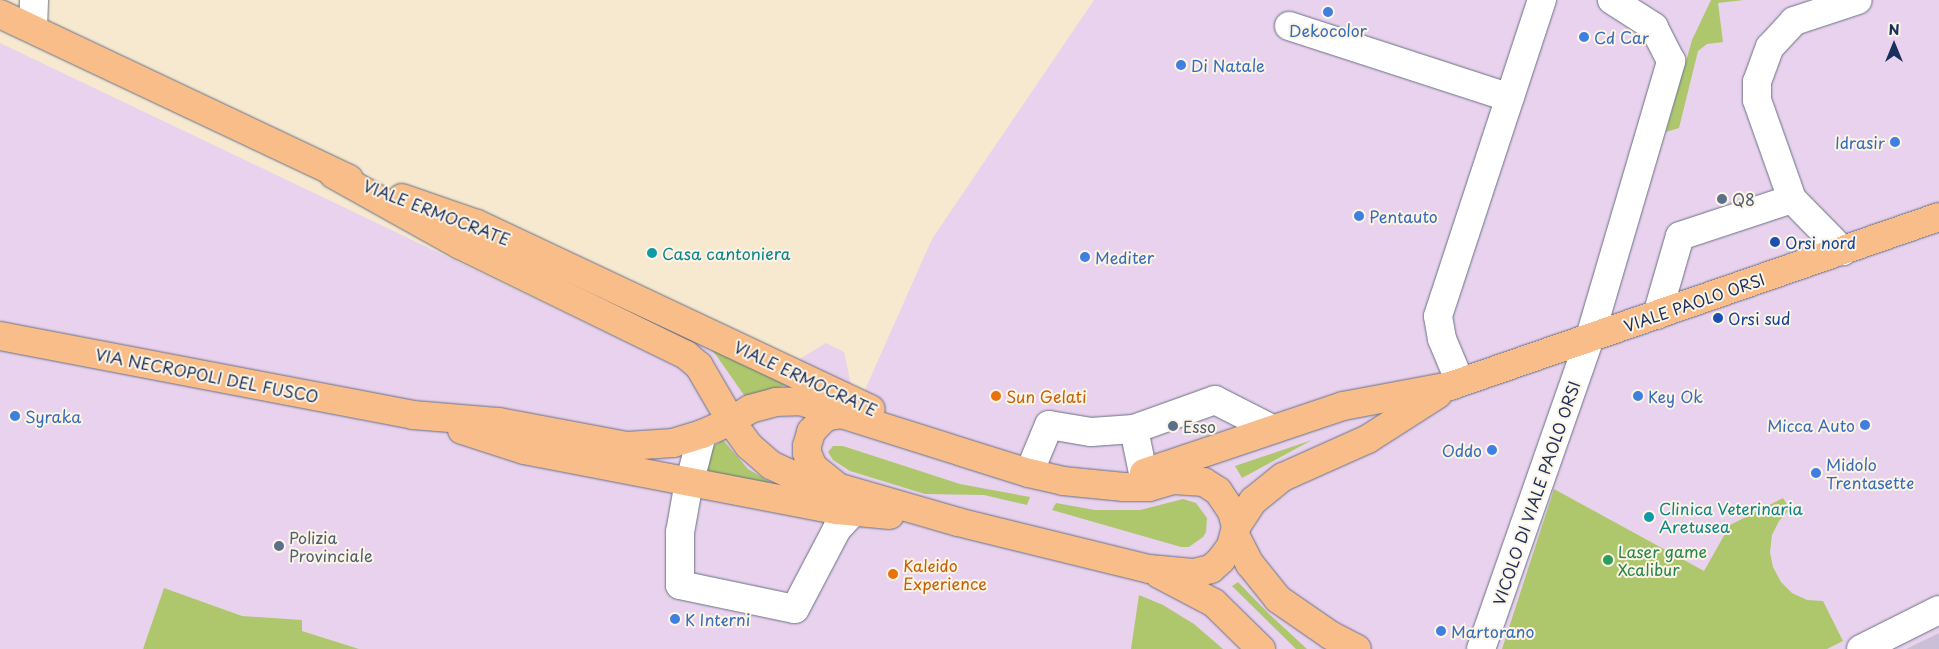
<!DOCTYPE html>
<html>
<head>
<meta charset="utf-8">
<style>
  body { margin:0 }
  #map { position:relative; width:1939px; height:649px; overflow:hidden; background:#f6e9d0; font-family:"Playpen Sans",sans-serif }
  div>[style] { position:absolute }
  .built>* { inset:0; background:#e9d2ed }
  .industrial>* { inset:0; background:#c9bfd7 }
  .green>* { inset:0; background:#afc76c }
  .roads { filter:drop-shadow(0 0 1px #687086) drop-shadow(0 0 1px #687086) }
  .minor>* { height:28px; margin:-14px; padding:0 14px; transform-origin:14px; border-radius:14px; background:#fff }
  .major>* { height:28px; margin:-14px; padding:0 14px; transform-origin:14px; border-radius:14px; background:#f8bd88 }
  .dots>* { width:14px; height:14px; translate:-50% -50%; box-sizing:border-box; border:2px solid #fcf5e5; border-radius:50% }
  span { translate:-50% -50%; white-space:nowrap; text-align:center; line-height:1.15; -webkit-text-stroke:4px #fcf5e5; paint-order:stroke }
  .shop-label { font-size:16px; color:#366cbe }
  .left { translate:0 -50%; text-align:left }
  .right { translate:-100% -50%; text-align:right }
  .service-label { font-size:16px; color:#4e5e75 }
  .street-label { font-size:16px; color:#1b2f5e }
  .transit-label { font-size:16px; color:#164399 }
  .culture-label { font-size:16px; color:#0d838f }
  .food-label { font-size:16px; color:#c56008 }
  .leisure-label { font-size:16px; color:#27864d }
  .north { position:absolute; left:1869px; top:20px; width:50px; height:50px; -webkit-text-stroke:4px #fcf5e5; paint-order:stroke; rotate:0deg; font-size:14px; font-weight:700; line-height:20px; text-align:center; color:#1b2f5e }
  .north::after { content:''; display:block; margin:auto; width:18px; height:22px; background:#1b2f5e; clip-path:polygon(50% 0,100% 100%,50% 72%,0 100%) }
</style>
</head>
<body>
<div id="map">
  <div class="built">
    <div style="clip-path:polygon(1094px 0,1939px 0,1939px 633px,1906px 649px,0 649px,0 43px,676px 366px,694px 312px,798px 360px,826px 343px,844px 352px,851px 385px,864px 392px,932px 239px)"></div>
  </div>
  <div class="industrial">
    <div style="clip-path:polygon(1939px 633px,1939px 649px,1906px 649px)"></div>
  </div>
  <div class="green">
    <div style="clip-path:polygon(1711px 0,1744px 0,1718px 3px,1723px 42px,1707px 44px,1698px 51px,1679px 128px,1666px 132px,1692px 40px)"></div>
    <div style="clip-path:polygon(700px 337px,805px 389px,786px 385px,746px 398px,716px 355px)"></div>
    <div style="clip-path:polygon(723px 440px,748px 469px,783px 490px,702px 473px,707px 451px)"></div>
    <div style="clip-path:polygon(1312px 440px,1242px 478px,1235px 466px)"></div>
    <div style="clip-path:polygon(833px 446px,843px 446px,960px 484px,1030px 497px,1027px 505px,984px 495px,925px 494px,850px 471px,833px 460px,828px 452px)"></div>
    <div style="clip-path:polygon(1554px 489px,1704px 571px,1730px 525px,1783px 498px,1790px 509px,1779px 521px,1772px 535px,1770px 552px,1773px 567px,1781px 582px,1792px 593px,1807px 600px,1823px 601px,1843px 641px,1827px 649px,1502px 649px)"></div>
    <div style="clip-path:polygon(1183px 499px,1196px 503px,1207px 518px,1206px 532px,1203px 537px,1189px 547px,1181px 547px,1052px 510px,1056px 503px,1095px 510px,1140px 510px)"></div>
    <div style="clip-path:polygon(1238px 582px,1268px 613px,1307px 649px,1296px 649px,1232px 586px)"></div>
    <div style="clip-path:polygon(164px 588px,242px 616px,302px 620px,302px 631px,359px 649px,143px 649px)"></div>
    <div style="clip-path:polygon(1139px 595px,1163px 605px,1194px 624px,1223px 649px,1131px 649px)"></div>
  </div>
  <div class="roads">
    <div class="minor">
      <div style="left:1289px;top:26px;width:232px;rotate:18deg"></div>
      <div style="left:33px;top:29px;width:29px;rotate:-88deg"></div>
      <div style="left:1792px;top:199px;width:105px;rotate:-109.5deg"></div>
      <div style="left:1757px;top:100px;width:18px;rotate:-90deg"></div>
      <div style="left:1757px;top:82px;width:37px;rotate:-70deg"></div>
      <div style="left:1770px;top:47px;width:35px;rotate:-47deg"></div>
      <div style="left:1794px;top:21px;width:67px;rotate:-18.2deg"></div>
      <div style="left:1657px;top:315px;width:82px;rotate:-73.8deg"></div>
      <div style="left:1680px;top:236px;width:118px;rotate:-18.3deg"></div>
      <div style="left:1792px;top:199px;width:73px;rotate:45.6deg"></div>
      <div style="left:1460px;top:382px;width:47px;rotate:-112.7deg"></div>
      <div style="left:1442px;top:339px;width:23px;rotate:-100deg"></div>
      <div style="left:1438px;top:316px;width:333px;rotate:-71.8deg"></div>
      <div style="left:702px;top:434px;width:61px;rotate:104.3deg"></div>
      <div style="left:687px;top:493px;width:40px;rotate:100deg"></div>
      <div style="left:680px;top:532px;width:53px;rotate:90deg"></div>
      <div style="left:680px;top:585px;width:117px;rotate:11.8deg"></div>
      <div style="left:795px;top:609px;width:90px;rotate:-62.3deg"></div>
      <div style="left:837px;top:529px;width:23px;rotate:-47deg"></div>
      <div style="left:1029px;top:473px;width:52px;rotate:-67.4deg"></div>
      <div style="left:1049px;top:425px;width:43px;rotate:9.5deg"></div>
      <div style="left:1091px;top:432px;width:43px;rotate:-4deg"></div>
      <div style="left:1143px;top:473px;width:45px;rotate:-101.6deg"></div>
      <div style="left:1134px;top:429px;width:86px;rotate:-19.7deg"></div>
      <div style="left:1215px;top:400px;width:64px;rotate:27deg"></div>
      <div style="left:1481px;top:649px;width:330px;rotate:-70.7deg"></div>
      <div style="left:1590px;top:337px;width:288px;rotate:-73.6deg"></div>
      <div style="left:1671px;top:61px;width:38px;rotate:-117deg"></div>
      <div style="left:1654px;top:27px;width:50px;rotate:-147.3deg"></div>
      <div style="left:1861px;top:649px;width:87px;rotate:-26.6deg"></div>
    </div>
    <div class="major">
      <div style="left:0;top:14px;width:386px;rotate:25.3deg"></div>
      <div style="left:402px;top:198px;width:79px;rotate:19.1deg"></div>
      <div style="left:477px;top:224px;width:435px;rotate:25.2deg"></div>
      <div style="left:0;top:336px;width:420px;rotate:10.8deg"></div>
      <div style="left:413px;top:415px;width:86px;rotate:4.7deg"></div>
      <div style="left:499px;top:422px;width:130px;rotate:10.6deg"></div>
      <div style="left:627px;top:446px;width:46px;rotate:-3.7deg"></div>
      <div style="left:673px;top:443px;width:30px;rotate:-17deg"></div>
      <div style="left:702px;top:434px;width:32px;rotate:-24deg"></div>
      <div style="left:731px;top:421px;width:22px;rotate:-32deg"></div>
      <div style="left:750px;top:409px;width:27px;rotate:-15deg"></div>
      <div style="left:776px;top:402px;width:24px;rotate:-2deg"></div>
      <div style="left:800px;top:401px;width:240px;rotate:17.5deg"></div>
      <div style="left:1029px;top:473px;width:35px;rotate:13deg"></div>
      <div style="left:1063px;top:481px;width:61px;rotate:5.6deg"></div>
      <div style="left:1124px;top:487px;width:25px"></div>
      <div style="left:1149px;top:487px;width:26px;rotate:-16deg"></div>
      <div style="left:1174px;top:480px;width:30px;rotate:4deg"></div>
      <div style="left:1204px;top:482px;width:17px;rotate:33deg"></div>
      <div style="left:1218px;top:491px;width:25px;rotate:56deg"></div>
      <div style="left:1232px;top:512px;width:16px;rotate:75deg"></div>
      <div style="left:1236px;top:527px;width:20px;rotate:105deg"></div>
      <div style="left:1231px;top:546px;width:17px;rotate:126deg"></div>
      <div style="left:1221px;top:560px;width:13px;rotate:138deg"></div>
      <div style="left:1211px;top:569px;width:18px;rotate:167deg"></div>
      <div style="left:1193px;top:573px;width:44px;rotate:-174.8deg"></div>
      <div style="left:1149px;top:569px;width:197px;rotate:-166.2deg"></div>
      <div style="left:958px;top:522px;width:177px;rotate:-163.9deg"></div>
      <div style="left:788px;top:473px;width:19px;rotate:-155deg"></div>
      <div style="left:771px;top:465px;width:29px;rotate:-139deg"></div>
      <div style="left:749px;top:446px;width:31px;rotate:-126deg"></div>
      <div style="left:731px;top:421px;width:64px;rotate:-120.2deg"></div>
      <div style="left:699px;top:366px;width:17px;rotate:-140deg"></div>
      <div style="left:686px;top:355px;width:251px;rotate:-154deg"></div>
      <div style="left:460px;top:245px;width:145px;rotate:-150.8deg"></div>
      <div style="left:462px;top:430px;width:65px;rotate:17.9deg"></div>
      <div style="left:524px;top:450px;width:319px;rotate:10.9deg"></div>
      <div style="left:837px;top:510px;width:53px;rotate:5.4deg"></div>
      <div style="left:1144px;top:473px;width:210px;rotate:-18.6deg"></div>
      <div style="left:1343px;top:406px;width:109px;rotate:-10.6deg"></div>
      <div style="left:1450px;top:386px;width:517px;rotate:-19.07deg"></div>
      <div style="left:834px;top:484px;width:27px;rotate:-141deg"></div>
      <div style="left:813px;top:467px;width:15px;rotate:-113deg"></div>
      <div style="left:807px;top:453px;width:7px;rotate:-90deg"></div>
      <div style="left:807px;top:446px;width:15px;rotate:-74deg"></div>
      <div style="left:811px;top:432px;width:16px;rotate:-47deg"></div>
      <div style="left:822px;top:420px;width:8px;rotate:-30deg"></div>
      <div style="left:829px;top:416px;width:15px;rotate:-8deg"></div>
      <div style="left:1236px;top:527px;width:31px;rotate:-57deg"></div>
      <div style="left:1253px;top:501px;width:38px;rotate:-39deg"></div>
      <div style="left:1283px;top:477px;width:93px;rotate:-24.1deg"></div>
      <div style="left:1368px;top:439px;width:83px;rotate:-32.7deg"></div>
      <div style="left:1235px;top:535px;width:33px;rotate:63deg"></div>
      <div style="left:1250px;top:564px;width:45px;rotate:51.3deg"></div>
      <div style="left:1278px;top:599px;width:63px;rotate:34.7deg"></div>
      <div style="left:1330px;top:635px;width:30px;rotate:27deg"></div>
      <div style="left:1159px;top:574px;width:62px;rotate:27.8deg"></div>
      <div style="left:1214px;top:603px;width:66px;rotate:44.4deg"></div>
    </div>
  </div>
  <div class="dots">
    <div style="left:1328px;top:12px;background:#3f7fe0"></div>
    <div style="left:1584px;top:37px;background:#3f7fe0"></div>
    <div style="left:1181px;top:65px;background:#3f7fe0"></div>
    <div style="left:1895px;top:142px;background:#3f7fe0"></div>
    <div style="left:1722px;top:199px;background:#5c6f8a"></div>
    <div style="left:1359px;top:216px;background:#3f7fe0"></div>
    <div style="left:1775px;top:242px;background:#1a4fb4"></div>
    <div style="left:652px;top:253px;background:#0f9aa8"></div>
    <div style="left:1085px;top:257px;background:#3f7fe0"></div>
    <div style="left:1718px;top:318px;background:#1a4fb4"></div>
    <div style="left:996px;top:396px;background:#e8710a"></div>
    <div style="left:1638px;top:396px;background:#3f7fe0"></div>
    <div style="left:15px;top:416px;background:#3f7fe0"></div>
    <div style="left:1865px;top:425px;background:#3f7fe0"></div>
    <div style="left:1173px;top:426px;background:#5c6f8a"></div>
    <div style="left:1492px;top:450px;background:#3f7fe0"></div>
    <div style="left:1816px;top:473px;background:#3f7fe0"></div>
    <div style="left:1649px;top:517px;background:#0f9aa8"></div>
    <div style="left:279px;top:546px;background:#5c6f8a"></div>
    <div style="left:1608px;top:560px;background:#2e9e5b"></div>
    <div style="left:893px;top:574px;background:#e8710a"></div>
    <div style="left:675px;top:619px;background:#3f7fe0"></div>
    <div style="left:1441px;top:631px;background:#3f7fe0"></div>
  </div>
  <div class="shop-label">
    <span style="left:1328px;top:30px">Dekocolor</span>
    <span class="left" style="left:1594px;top:37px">Cd Car</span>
    <span class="left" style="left:1191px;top:65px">Di Natale</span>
    <span class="right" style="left:1885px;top:142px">Idrasir</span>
    <span class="left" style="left:1369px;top:216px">Pentauto</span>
    <span class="left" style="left:1095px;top:257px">Mediter</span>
    <span class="left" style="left:1648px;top:396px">Key Ok</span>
    <span class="left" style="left:25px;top:416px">Syraka</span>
    <span class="right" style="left:1855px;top:425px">Micca Auto</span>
    <span class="right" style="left:1482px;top:450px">Oddo</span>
    <span class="left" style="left:1826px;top:473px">Midolo<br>Trentasette</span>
    <span class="left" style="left:685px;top:619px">K Interni</span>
    <span class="left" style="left:1451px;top:631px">Martorano</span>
  </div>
  <div class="service-label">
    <span class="left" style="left:1732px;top:199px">Q8</span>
    <span class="left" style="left:1183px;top:426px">Esso</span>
    <span class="left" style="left:289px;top:546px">Polizia<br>Provinciale</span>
  </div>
  <div class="street-label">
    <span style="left:437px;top:212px;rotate:21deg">VIALE ERMOCRATE</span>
    <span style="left:1694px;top:302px;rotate:-19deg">VIALE PAOLO ORSI</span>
    <span style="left:207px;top:375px;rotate:11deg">VIA NECROPOLI DEL FUSCO</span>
    <span style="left:806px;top:378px;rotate:25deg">VIALE ERMOCRATE</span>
    <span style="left:1536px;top:493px;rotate:-71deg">VICOLO DI VIALE PAOLO ORSI</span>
  </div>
  <div class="transit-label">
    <span class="left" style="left:1785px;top:242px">Orsi nord</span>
    <span class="left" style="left:1728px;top:318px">Orsi sud</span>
  </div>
  <div class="culture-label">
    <span class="left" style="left:662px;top:253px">Casa cantoniera</span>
    <span class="left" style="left:1659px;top:517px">Clinica Veterinaria<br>Aretusea</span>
  </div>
  <div class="food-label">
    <span class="left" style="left:1006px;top:396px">Sun Gelati</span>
    <span class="left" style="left:903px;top:574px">Kaleido<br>Experience</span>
  </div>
  <div class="leisure-label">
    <span class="left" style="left:1618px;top:560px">Laser game<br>Xcalibur</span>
  </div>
  <div class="north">N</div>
</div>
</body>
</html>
